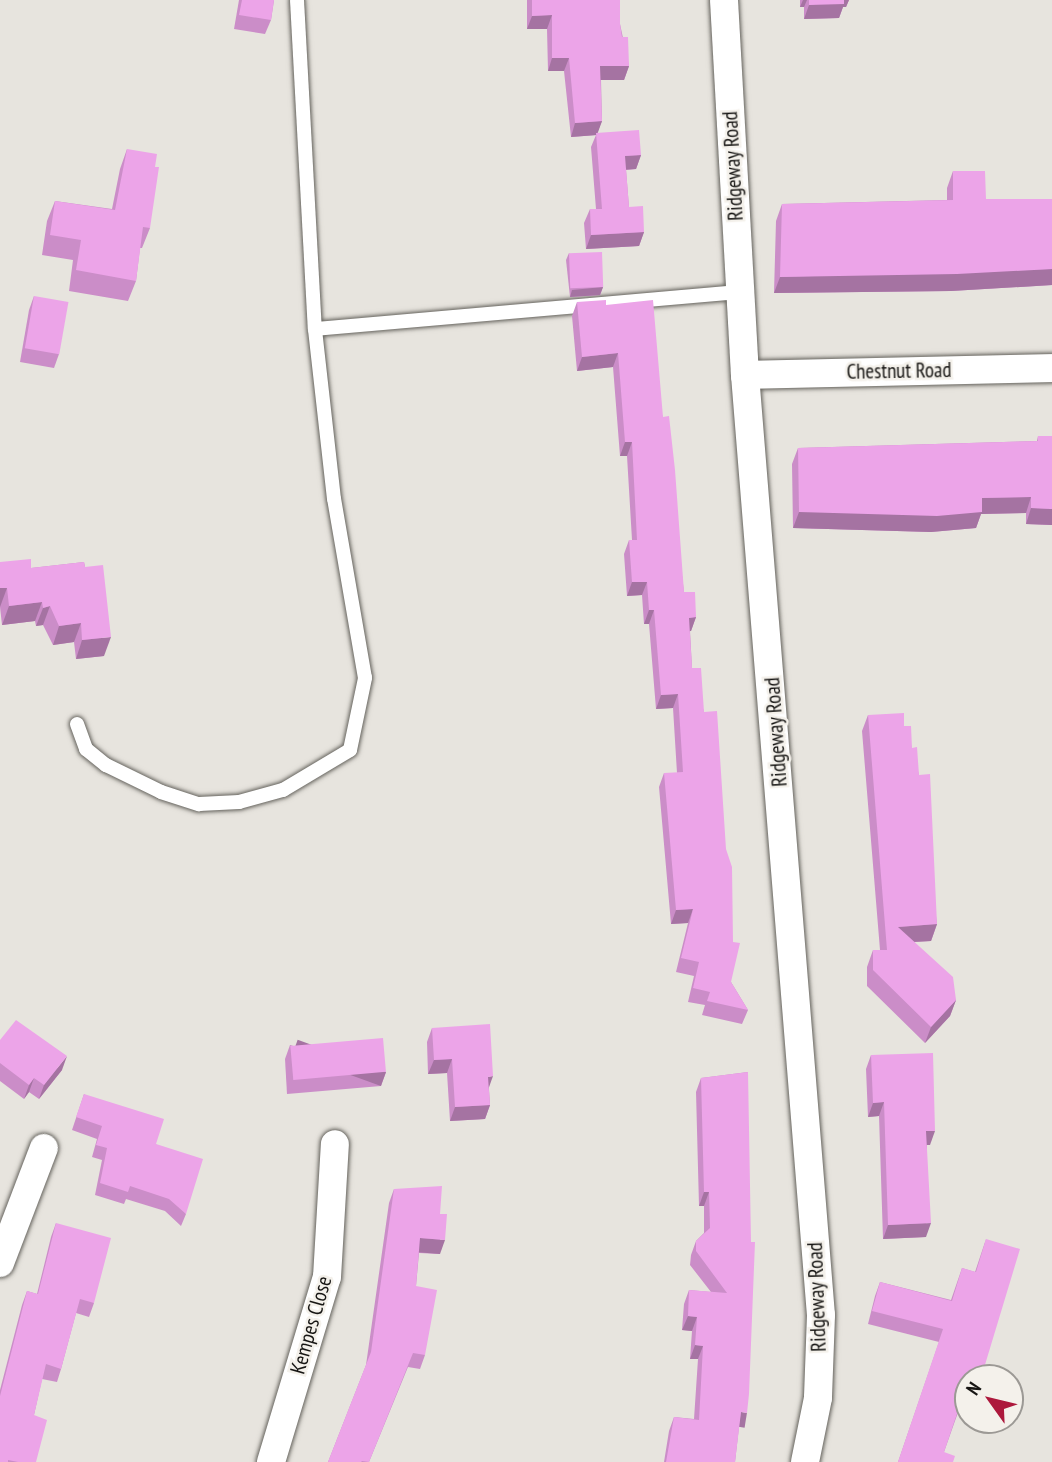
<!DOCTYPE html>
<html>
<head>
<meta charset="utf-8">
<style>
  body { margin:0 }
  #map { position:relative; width:1052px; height:1462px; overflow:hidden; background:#e7e4de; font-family:"PT Sans Narrow",sans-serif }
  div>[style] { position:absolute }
  .roads { filter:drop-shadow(0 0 2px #65635d) drop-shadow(0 0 2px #65635d) }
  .lane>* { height:14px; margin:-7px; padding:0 7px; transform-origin:7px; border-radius:7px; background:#fff }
  .street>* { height:28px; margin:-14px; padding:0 14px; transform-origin:14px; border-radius:14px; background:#fff }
  .wall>* { inset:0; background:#cb8dc8 }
  .shaded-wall>* { inset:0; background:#a573a2; transform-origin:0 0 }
  .building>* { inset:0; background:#eca4e8; transform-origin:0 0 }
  span { translate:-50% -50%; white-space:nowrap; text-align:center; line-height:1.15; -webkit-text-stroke:5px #f4f1eb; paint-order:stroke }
  .street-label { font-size:21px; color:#171614 }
  .north { position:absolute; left:954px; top:1364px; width:70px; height:70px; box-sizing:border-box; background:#f4f1eb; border:2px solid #9c9995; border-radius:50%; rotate:304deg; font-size:19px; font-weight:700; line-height:28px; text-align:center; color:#171614 }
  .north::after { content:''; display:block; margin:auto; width:24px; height:32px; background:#ad183c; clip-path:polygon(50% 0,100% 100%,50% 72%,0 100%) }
</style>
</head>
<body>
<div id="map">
  <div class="roads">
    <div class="lane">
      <div style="left:297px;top:0;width:329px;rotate:86.9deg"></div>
      <div style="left:315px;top:329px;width:427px;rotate:-5deg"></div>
      <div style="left:77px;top:724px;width:27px;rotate:70deg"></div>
      <div style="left:86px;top:749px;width:26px;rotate:39deg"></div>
      <div style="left:106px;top:765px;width:61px;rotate:26.1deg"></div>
      <div style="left:161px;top:792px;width:40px;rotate:18deg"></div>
      <div style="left:199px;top:804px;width:40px;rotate:-2.9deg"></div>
      <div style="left:239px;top:802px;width:46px;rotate:-15.3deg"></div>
      <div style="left:283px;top:790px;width:78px;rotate:-30.8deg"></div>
      <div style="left:350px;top:750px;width:74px;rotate:-78.2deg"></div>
      <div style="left:365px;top:678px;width:182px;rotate:-99.8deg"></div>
      <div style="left:334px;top:499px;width:171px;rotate:-96.4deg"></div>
    </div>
    <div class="street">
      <div style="left:724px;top:0;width:376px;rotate:86.8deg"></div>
      <div style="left:745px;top:375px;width:943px;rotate:85.38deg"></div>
      <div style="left:821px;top:1315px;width:83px;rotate:92.1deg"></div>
      <div style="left:818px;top:1398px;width:65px;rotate:101.5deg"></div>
      <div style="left:745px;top:375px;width:307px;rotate:-1.3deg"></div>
      <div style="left:0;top:1263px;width:123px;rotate:-69.1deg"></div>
      <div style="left:271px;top:1462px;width:193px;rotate:-73.2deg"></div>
      <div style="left:327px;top:1277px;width:133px;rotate:-86.6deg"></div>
    </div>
  </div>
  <div class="wall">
    <div style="clip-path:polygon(239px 0,274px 0,271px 20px,265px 34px,234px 29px)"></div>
    <div style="clip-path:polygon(527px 0,620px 0,620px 24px,629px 66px,624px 80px,601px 80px,602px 121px,597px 133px,641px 155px,636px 169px,626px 170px,629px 207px,644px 232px,639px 246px,586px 249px,584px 223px,590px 209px,596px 209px,591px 147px,596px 135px,571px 137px,564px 71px,548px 71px,547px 29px,527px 29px)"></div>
    <div style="clip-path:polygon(800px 0,849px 0,846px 7px,843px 7px,839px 18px,804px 19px,804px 7px,800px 7px)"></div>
    <div style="clip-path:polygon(127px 149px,150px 228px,142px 248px,140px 248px,136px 281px,128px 301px,69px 291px,73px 260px,42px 255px,47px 221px,55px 201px,112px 209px,120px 169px)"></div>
    <div style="clip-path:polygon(953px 171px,986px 199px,1052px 199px,1052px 285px,951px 291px,774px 293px,776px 221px,782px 204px,947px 200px,947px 188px)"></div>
    <div style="clip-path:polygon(569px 253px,603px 287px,600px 295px,570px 297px,566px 260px)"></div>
    <div style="clip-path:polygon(34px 296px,59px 354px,54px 368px,20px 362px,29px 310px)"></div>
    <div style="clip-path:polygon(577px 302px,606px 305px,663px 417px,684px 592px,696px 617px,691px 631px,690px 631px,692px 668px,704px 712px,731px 982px,748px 1010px,742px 1024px,702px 1015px,705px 1005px,688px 1002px,694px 976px,676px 972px,688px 923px,671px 924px,659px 787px,664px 773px,677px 773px,673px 708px,656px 709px,649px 624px,644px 624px,642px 595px,627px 596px,624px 554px,629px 540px,632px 540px,627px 456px,620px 456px,613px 367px,577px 371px,572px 316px)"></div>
    <div style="clip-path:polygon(1038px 436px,1052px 525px,1026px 524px,1026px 513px,981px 514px,976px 528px,931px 532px,793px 528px,792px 464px,798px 448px,1037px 441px)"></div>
    <div style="clip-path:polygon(0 562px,31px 568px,84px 562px,104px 656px,76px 659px,74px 642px,53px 645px,43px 625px,36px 626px,35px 621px,2px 625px,0 607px)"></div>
    <div style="clip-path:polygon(868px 715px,904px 726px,912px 748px,919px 775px,937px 924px,931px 941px,914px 942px,956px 1000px,950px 1016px,925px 1043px,867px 986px,867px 967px,873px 950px,880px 950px,862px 731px)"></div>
    <div style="clip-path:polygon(432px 1028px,489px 1089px,490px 1105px,485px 1119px,450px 1121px,447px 1073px,428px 1074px,427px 1042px)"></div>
    <div style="clip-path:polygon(0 1040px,62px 1070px,39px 1099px,29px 1092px,24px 1099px,0 1081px)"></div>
    <div style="clip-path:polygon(290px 1045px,386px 1072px,381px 1086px,287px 1094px,285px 1059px)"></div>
    <div style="clip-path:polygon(871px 1055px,930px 1145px,927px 1145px,926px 1237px,883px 1239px,879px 1116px,868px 1117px,866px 1069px)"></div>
    <div style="clip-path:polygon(748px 1072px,742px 1427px,739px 1427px,735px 1462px,664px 1462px,669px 1431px,674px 1417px,694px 1419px,698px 1359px,690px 1359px,692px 1331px,682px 1330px,684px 1304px,689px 1290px,711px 1292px,690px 1265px,691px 1255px,696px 1241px,704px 1233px,704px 1206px,699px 1206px,696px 1092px,701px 1078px)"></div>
    <div style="clip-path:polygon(84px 1094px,156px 1144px,186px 1214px,181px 1226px,165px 1211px,126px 1199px,124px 1204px,95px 1195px,102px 1160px,92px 1157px,97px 1139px,72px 1130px)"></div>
    <div style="clip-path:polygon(394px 1189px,440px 1214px,440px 1254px,419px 1253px,416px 1286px,425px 1355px,420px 1369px,408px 1367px,369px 1462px,328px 1462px,366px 1365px,389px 1203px)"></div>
    <div style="clip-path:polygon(56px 1223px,94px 1303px,89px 1317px,76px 1313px,61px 1369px,57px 1382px,42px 1379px,34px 1415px,36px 1462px,0 1462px,0 1390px,22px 1305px,27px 1291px,37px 1294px,51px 1237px)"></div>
    <div style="clip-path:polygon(986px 1239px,968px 1378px,968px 1406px,961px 1404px,944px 1452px,898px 1462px,939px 1342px,868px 1324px,875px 1296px,880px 1282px,951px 1300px,962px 1268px,975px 1272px)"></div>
  </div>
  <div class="shaded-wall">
    <div style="clip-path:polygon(803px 0,807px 0,804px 7px,800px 7px)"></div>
    <div style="clip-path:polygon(841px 0,849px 0,846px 7px,843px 7px,839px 18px,804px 19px,809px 5px)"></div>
    <div style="clip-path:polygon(552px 15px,547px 29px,527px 29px,532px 16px)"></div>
    <div style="clip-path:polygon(552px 58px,569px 58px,564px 71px,548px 71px)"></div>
    <div style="clip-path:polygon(600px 66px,629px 66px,624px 80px,595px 80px)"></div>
    <div style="clip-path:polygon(602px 121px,597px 135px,571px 137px,575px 123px)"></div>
    <div style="clip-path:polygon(641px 155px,636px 169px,620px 170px,625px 156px)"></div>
    <div style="clip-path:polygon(644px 232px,639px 246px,586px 249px,591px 235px)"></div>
    <div style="clip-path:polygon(1052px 269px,1052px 285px,951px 291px,774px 293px,780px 277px)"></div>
    <div style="clip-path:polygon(603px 287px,600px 295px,570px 297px,572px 290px)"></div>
    <div style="clip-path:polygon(618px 353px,613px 367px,577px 371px,582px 357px)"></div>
    <div style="clip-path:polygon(625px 442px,632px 442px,627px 456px,620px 456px)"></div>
    <div style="clip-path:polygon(1031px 497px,1026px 513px,981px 514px,976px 528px,931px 532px,793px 528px,799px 512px,982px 498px)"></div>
    <div style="clip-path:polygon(1031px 508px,1052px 509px,1052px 525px,1026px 524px)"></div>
    <div style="clip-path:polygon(632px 582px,647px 582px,642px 595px,627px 596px)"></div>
    <div style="clip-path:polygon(0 588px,7px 588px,0 607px)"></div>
    <div style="clip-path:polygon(42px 602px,35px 621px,2px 625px,9px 606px)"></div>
    <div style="clip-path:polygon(50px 606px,43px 625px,36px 626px,43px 608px)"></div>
    <div style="clip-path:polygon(649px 610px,654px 610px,649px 624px,644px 624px)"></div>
    <div style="clip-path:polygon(696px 617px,691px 631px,684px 632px,689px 618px)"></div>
    <div style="clip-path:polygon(81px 623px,74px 642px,53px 645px,59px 626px)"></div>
    <div style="clip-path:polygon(111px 637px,104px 656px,76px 659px,82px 640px)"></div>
    <div style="clip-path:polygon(678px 694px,673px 708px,656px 709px,661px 695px)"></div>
    <div style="clip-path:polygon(693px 909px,688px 923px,671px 924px,676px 910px)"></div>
    <div style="clip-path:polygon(937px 924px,931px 941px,892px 943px,898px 927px)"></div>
    <div style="clip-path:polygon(956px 1000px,950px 1016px,925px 1043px,931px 1027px)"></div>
    <div style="clip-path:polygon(67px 1056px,62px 1070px,39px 1099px,44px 1085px)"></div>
    <div style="clip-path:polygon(452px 1059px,447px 1073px,428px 1074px,434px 1060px)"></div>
    <div style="left:386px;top:1072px;width:15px;height:94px;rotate:110deg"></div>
    <div style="clip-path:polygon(493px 1076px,488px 1090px,488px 1077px)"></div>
    <div style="clip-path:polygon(34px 1078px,29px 1092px,24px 1099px,29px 1085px)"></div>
    <div style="clip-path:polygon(884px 1102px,879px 1116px,868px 1117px,873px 1103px)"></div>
    <div style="clip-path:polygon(490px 1105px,485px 1119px,450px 1121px,455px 1107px)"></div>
    <div style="clip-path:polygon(926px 1131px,935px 1131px,930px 1145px,921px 1145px)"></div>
    <div style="clip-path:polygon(704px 1192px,709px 1192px,704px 1206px,699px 1206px)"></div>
    <div style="clip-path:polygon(931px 1223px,926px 1237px,883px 1239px,888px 1225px)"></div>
    <div style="clip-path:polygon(420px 1238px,445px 1240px,440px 1254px,415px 1252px)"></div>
    <div style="clip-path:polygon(688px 1316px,697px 1317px,692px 1331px,682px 1330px)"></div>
    <div style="clip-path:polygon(695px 1345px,703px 1346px,698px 1359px,690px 1359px)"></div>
    <div style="left:741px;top:1412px;width:6px;height:15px;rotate:9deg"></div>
  </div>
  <div class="building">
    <div style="clip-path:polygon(242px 0,274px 0,271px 20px,239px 15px)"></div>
    <div style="clip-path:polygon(532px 0,620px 0,620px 24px,622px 37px,628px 37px,629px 66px,600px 66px,602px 121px,575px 123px,569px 58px,552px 58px,552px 15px,532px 16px)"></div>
    <div style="clip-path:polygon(809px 0,844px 0,844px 4px,809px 5px)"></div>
    <div style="clip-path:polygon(639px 130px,641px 155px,625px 156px,629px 207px,643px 206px,644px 232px,591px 235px,590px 209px,602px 209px,596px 133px)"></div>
    <div style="clip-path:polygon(127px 149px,157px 154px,155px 167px,159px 167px,150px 228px,143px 227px,136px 281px,76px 270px,81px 240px,50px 235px,55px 201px,115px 210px)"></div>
    <div style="clip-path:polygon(953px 171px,985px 171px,986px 199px,1052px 199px,1052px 269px,957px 274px,780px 277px,782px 204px,953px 200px)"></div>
    <div style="left:602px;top:252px;width:35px;height:33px;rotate:88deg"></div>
    <div style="left:34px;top:296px;width:35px;height:53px;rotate:10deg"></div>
    <div style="clip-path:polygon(606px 300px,606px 305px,653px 300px,663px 417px,669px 416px,675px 470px,684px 592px,695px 592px,696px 617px,689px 618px,692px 668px,701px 668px,704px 712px,717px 711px,726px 849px,732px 867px,733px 942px,740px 943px,731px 982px,748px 1010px,707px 1001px,710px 992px,693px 988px,699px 962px,681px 958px,693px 909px,676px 910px,664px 773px,683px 772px,678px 694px,661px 695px,654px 610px,649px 610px,647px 582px,632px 582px,629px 540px,637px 540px,632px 442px,625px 442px,618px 353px,582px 357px,577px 302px)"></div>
    <div style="clip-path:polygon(1038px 436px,1052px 436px,1052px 509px,1031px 508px,1031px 497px,982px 498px,982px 512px,937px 516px,799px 512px,798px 448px,1038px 441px)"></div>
    <div style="clip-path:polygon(31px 559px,31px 568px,84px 562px,85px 567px,103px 565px,111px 637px,82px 640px,81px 623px,59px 626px,50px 606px,43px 608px,42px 602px,9px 606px,7px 588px,0 588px,0 562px)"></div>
    <div style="clip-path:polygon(904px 713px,904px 726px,911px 726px,912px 748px,917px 747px,919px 775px,930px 774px,937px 924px,898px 927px,953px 977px,956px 1000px,931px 1027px,873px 970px,873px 950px,887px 950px,868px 715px)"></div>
    <div style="clip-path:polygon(16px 1020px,67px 1056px,44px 1085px,34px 1078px,29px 1085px,0 1063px,0 1040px)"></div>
    <div style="clip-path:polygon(490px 1024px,493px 1076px,488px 1077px,490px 1105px,455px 1107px,452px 1059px,434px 1060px,432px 1028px)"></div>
    <div style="left:383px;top:1038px;width:34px;height:93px;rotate:85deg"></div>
    <div style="clip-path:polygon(933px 1053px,935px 1131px,926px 1131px,931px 1223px,888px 1225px,884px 1102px,873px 1103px,871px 1055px)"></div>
    <div style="clip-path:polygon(748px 1072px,751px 1242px,755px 1242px,749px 1394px,747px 1413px,741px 1412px,735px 1462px,666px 1462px,674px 1417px,699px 1420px,703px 1346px,695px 1345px,697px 1317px,688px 1316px,689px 1290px,727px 1293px,696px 1251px,696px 1241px,710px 1228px,709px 1192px,704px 1192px,701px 1078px)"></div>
    <div style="clip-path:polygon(84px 1094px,164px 1119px,156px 1144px,203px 1159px,186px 1214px,169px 1199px,130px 1186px,128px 1192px,100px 1183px,107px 1148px,96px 1145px,102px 1126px,76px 1117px)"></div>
    <div style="clip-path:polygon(442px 1186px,440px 1214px,447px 1214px,445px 1240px,420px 1238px,416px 1286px,437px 1290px,425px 1355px,413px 1353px,369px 1462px,362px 1461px,361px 1462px,328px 1462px,371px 1352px,394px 1189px)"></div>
    <div style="clip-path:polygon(56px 1223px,111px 1238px,94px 1303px,80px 1299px,61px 1369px,46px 1364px,34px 1415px,47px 1420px,36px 1462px,18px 1462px,8px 1460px,8px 1462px,0 1462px,0 1396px,27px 1291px,38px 1294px)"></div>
    <div style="clip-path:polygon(986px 1239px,1020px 1249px,981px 1378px,968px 1378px,968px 1391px,965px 1390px,944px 1452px,955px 1456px,953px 1462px,898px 1462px,943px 1329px,872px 1311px,880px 1282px,952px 1301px,962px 1268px,976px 1272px)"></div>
  </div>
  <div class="street-label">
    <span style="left:733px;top:166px;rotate:-93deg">Ridgeway Road</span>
    <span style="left:899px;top:371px;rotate:-1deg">Chestnut Road</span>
    <span style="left:776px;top:732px;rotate:-94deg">Ridgeway Road</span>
    <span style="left:817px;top:1297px;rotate:-92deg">Ridgeway Road</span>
    <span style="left:311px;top:1325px;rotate:-74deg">Kempes Close</span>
  </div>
  <div class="north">N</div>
</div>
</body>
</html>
